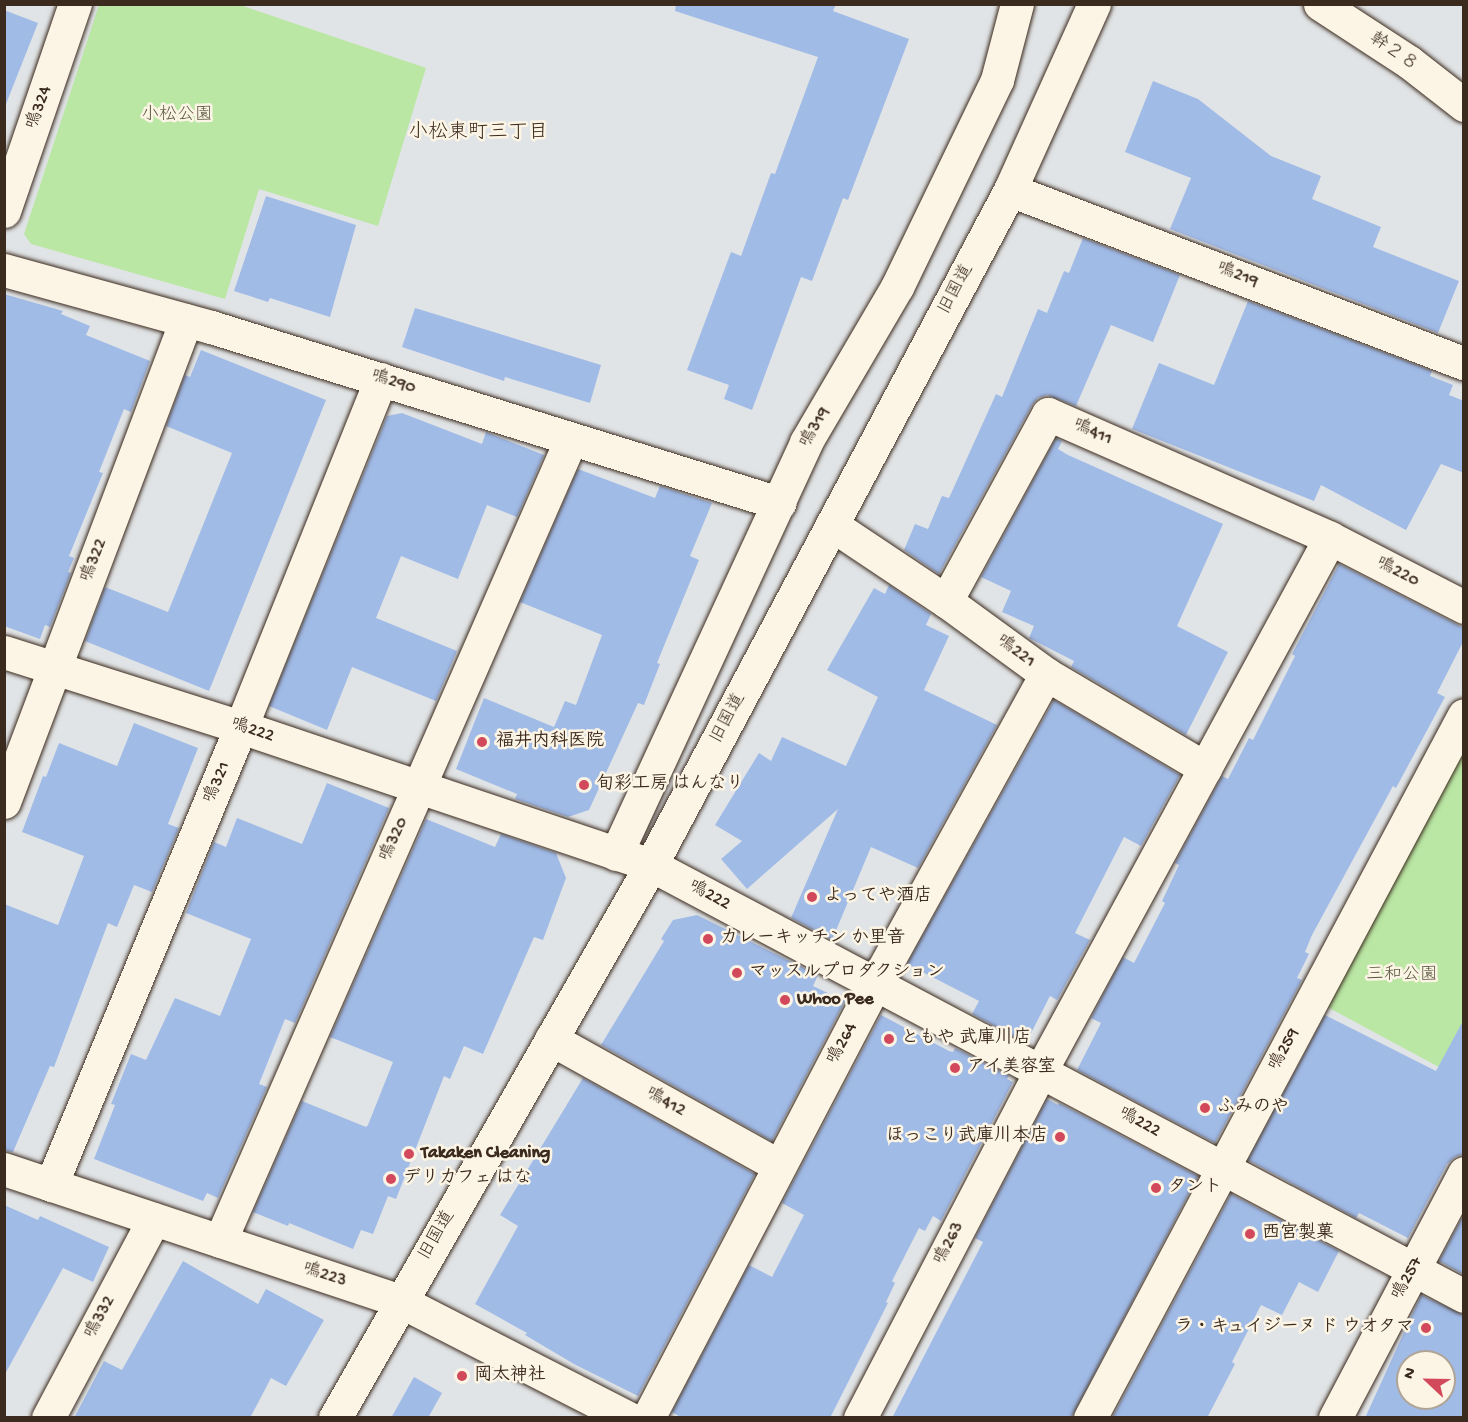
<!DOCTYPE html>
<html>
<head>
<meta charset="utf-8">
<style>
  body { margin:0 }
  #map { position:relative; width:1468px; height:1422px; overflow:hidden; background:#e1e4e6; font-family:"Gochi Hand","Klee One",sans-serif }
  div>[style] { position:absolute }
  .green>* { inset:0; background:#bae7a4 }
  .building>* { inset:0; background:#a1bbe7 }
  .roads { filter:drop-shadow(0 0 2px #3b2a1e) drop-shadow(0 0 2px #3b2a1e) }
  .street>* { height:33px; margin:-16.5px; padding:0 16.5px; transform-origin:16.5px; border-radius:16.5px; background:#fcf5e5 }
  .secondary>* { height:33px; margin:-16.5px; padding:0 16.5px; transform-origin:16.5px; border-radius:16.5px; background:#fcf5e5 }
  .dots>* { width:16px; height:16px; translate:-50% -50%; box-sizing:border-box; border:3px solid #fcf5e5; border-radius:50% }
  span { translate:-50% -50%; white-space:nowrap; text-align:center; line-height:1.15; -webkit-text-stroke:5px #fcf5e5; paint-order:stroke }
  .street-label { font-size:18px; color:#3b2a1e }
  .park-label { font-size:18px; color:#5b5940 }
  .poi-label { font-size:18px; color:#3b2a1e; font-weight:700 }
  .left { translate:0 -50%; text-align:left }
  .right { translate:-100% -50%; text-align:right }
  .neighbourhood-label { font-size:20px; color:#3b2a1e }
  .frame { position:absolute; inset:0; border:6px solid #3b2a1e; pointer-events:none }
  .north { position:absolute; left:1396px; top:1350px; width:60px; height:60px; box-sizing:border-box; background:#fcf5e5; border:2px solid #afa495; border-radius:50%; rotate:292deg; font-size:16px; font-weight:700; line-height:24px; text-align:center; color:#3b2a1e }
  .north::after { content:''; display:block; margin:auto; width:21px; height:27px; background:#d1495b; clip-path:polygon(50% 0,100% 100%,50% 72%,0 100%) }
</style>
</head>
<body>
<div id="map">
  <div class="green">
    <div style="clip-path:polygon(99px 5px,240px 5px,426px 68px,378px 226px,259px 189px,225px 299px,31px 244px,24px 234px)"></div>
    <div style="clip-path:polygon(1453px 746px,1463px 751px,1463px 1080px,1318px 1002px)"></div>
  </div>
  <div class="building">
    <div style="clip-path:polygon(676px 4px,836px 4px,833px 11px,909px 39px,848px 200px,843px 198px,812px 281px,801px 277px,752px 410px,724px 399px,729px 385px,687px 370px,731px 252px,741px 256px,771px 173px,775px 174px,818px 57px,675px 11px)"></div>
    <div style="clip-path:polygon(4px 10px,38px 23px,6px 104px,4px 104px)"></div>
    <div style="clip-path:polygon(1153px 81px,1198px 99px,1271px 156px,1321px 176px,1312px 199px,1381px 227px,1373px 247px,1459px 281px,1438px 333px,1170px 229px,1191px 178px,1125px 152px)"></div>
    <div style="clip-path:polygon(266px 196px,356px 225px,330px 317px,270px 298px,268px 302px,234px 291px)"></div>
    <div style="clip-path:polygon(1083px 238px,1180px 275px,1153px 342px,1111px 325px,1076px 406px,1047px 395px,1038px 398px,1032px 405px,939px 574px,904px 550px,915px 524px,928px 529px,942px 496px,949px 498px,996px 394px,1002px 397px,1038px 309px,1047px 313px,1064px 271px,1069px 273px)"></div>
    <div style="clip-path:polygon(4px 294px,63px 311px,61px 314px,90px 326px,86px 335px,150px 361px,131px 412px,124px 409px,99px 472px,103px 473px,69px 556px,74px 558px,68px 572px,71px 573px,50px 627px,45px 625px,40px 639px,4px 626px)"></div>
    <div style="clip-path:polygon(1248px 301px,1432px 371px,1430px 376px,1453px 385px,1449px 395px,1464px 401px,1464px 473px,1441px 464px,1406px 530px,1321px 485px,1314px 501px,1132px 429px,1159px 363px,1214px 385px)"></div>
    <div style="clip-path:polygon(415px 308px,601px 365px,590px 403px,505px 377px,504px 381px,402px 347px)"></div>
    <div style="clip-path:polygon(201px 350px,326px 400px,209px 691px,85px 641px,105px 587px,168px 612px,232px 453px,166px 426px,185px 375px,190px 377px)"></div>
    <div style="clip-path:polygon(402px 413px,482px 444px,486px 432px,544px 455px,517px 517px,487px 505px,458px 579px,401px 556px,376px 618px,457px 651px,436px 701px,352px 667px,327px 730px,269px 706px,387px 416px)"></div>
    <div style="clip-path:polygon(1056px 438px,1062px 441px,1058px 449px,1068px 455px,1223px 524px,1177px 626px,1228px 652px,1186px 735px,1071px 667px,1074px 661px,1029px 638px,1034px 626px,1002px 612px,1011px 591px,981px 577px)"></div>
    <div style="clip-path:polygon(578px 469px,655px 498px,660px 486px,712px 503px,690px 556px,699px 560px,657px 663px,660px 664px,644px 705px,638px 703px,589px 810px,568px 817px,515px 799px,517px 794px,456px 769px,484px 698px,554px 727px,565px 701px,576px 705px,602px 635px,520px 602px)"></div>
    <div style="clip-path:polygon(1339px 564px,1464px 628px,1464px 640px,1437px 693px,1445px 697px,1396px 788px,1393px 786px,1312px 935px,1305px 952px,1309px 954px,1297px 978px,1302px 980px,1215px 1143px,1077px 1070px,1101px 1023px,1091px 1018px,1123px 957px,1134px 963px,1165px 903px,1162px 901px,1179px 865px,1175px 863px,1222px 776px,1228px 779px,1249px 738px,1253px 740px,1295px 656px,1292px 654px)"></div>
    <div style="clip-path:polygon(889px 585px,931px 614px,926px 625px,949px 636px,924px 690px,997px 725px,918px 868px,871px 847px,832px 940px,791px 918px,838px 809px,747px 889px,721px 859px,742px 841px,715px 825px,759px 753px,771px 761px,782px 737px,846px 766px,878px 697px,827px 670px,874px 588px,885px 594px)"></div>
    <div style="clip-path:polygon(1054px 700px,1180px 775px,1141px 846px,1124px 837px,1075px 933px,1090px 940px,1057px 1000px,1050px 996px,1026px 1043px,972px 1014px,979px 1001px,907px 964px)"></div>
    <div style="clip-path:polygon(134px 723px,198px 748px,168px 824px,179px 828px,152px 892px,134px 885px,117px 927px,108px 923px,54px 1067px,50px 1066px,13px 1152px,4px 1151px,4px 904px,58px 925px,84px 856px,22px 832px,43px 776px,46px 777px,59px 743px,117px 766px)"></div>
    <div style="clip-path:polygon(327px 783px,389px 808px,295px 1023px,285px 1019px,259px 1084px,267px 1087px,218px 1198px,207px 1193px,203px 1201px,94px 1159px,115px 1105px,111px 1104px,131px 1054px,146px 1060px,175px 998px,220px 1016px,251px 939px,186px 913px,214px 842px,226px 847px,237px 818px,302px 844px)"></div>
    <div style="clip-path:polygon(426px 819px,495px 847px,501px 834px,556px 853px,566px 878px,543px 940px,534px 937px,483px 1054px,464px 1046px,450px 1079px,444px 1076px,396px 1199px,388px 1196px,373px 1234px,361px 1230px,353px 1249px,289px 1223px,288px 1226px,253px 1212px,302px 1101px,366px 1127px,368px 1125px,393px 1062px,330px 1037px)"></div>
    <div style="clip-path:polygon(697px 915px,818px 975px,813px 986px,845px 1001px,772px 1141px,601px 1045px,664px 941px,661px 939px,673px 920px)"></div>
    <div style="clip-path:polygon(881px 1015px,949px 1051px,953px 1052px,955px 1048px,1009px 1076px,1007px 1079px,1013px 1082px,941px 1221px,933px 1216px,925px 1231px,919px 1228px,892px 1281px,895px 1283px,886px 1302px,888px 1303px,830px 1418px,682px 1418px,672px 1412px,749px 1265px,772px 1277px,804px 1215px,782px 1203px)"></div>
    <div style="clip-path:polygon(1325px 1015px,1436px 1071px,1464px 1019px,1464px 1154px,1455px 1157px,1447px 1164px,1408px 1238px,1359px 1213px,1356px 1218px,1248px 1160px)"></div>
    <div style="clip-path:polygon(583px 1078px,755px 1174px,638px 1396px,574px 1364px,525px 1335px,527px 1333px,475px 1304px,518px 1226px,500px 1215px)"></div>
    <div style="clip-path:polygon(1047px 1099px,1058px 1105px,1059px 1103px,1198px 1176px,1071px 1418px,892px 1418px,983px 1242px,975px 1238px)"></div>
    <div style="clip-path:polygon(1231px 1194px,1339px 1251px,1318px 1292px,1299px 1282px,1282px 1315px,1261px 1305px,1232px 1362px,1235px 1364px,1207px 1418px,1112px 1418px)"></div>
    <div style="clip-path:polygon(4px 1205px,38px 1220px,40px 1216px,109px 1247px,93px 1282px,63px 1268px,4px 1376px)"></div>
    <div style="clip-path:polygon(1464px 1214px,1464px 1275px,1439px 1261px)"></div>
    <div style="clip-path:polygon(183px 1261px,258px 1304px,266px 1289px,324px 1320px,286px 1386px,271px 1378px,250px 1418px,74px 1418px,104px 1361px,122px 1370px)"></div>
    <div style="clip-path:polygon(evenodd,1421px 1295px,1464px 1315px,1464px 1418px,1365px 1418px,1421px 1295px,1408px 1362px,1444px 1362px,1444px 1398px,1408px 1398px,1408px 1362px)"></div>
    <div style="clip-path:polygon(414px 1377px,442px 1393px,428px 1418px,391px 1418px)"></div>
  </div>
  <div class="roads">
    <div class="street">
      <div style="left:1010px;top:190px;width:486px;rotate:20.9deg"></div>
      <div style="left:4px;top:211px;width:219px;rotate:-71.1deg"></div>
      <div style="left:4px;top:270px;width:215px;rotate:15.4deg"></div>
      <div style="left:211px;top:327px;width:595px;rotate:17.22deg"></div>
      <div style="left:832px;top:525px;width:137px;rotate:33.7deg"></div>
      <div style="left:946px;top:601px;width:124px;rotate:36.1deg"></div>
      <div style="left:1046px;top:674px;width:185px;rotate:30.6deg"></div>
      <div style="left:946px;top:601px;width:213px;rotate:-61.4deg"></div>
      <div style="left:1048px;top:414px;width:308px;rotate:23.7deg"></div>
      <div style="left:1330px;top:538px;width:151px;rotate:27.2deg"></div>
      <div style="left:4px;top:652px;width:249px;rotate:17.6deg"></div>
      <div style="left:241px;top:727px;width:433px;rotate:18.6deg"></div>
      <div style="left:651px;top:865px;width:920px;rotate:27.93deg"></div>
      <div style="left:4px;top:802px;width:515px;rotate:-69.31deg"></div>
      <div style="left:616px;top:854px;width:454px;rotate:-65.2deg"></div>
      <div style="left:806px;top:442px;width:180px;rotate:-59.6deg"></div>
      <div style="left:897px;top:287px;width:230px;rotate:-64.2deg"></div>
      <div style="left:997px;top:80px;width:79px;rotate:-75.3deg"></div>
      <div style="left:551px;top:1039px;width:261px;rotate:29.1deg"></div>
      <div style="left:4px;top:1169px;width:417px;rotate:18.4deg"></div>
      <div style="left:400px;top:1301px;width:257px;rotate:27.1deg"></div>
      <div style="left:51px;top:1185px;width:496px;rotate:-67.5deg"></div>
      <div style="left:241px;top:727px;width:375px;rotate:-68.1deg"></div>
      <div style="left:220px;top:1241px;width:875px;rotate:-66.36deg"></div>
      <div style="left:48px;top:1418px;width:225px;rotate:-62deg"></div>
      <div style="left:648px;top:1418px;width:490px;rotate:-62.4deg"></div>
      <div style="left:875px;top:984px;width:354px;rotate:-61.1deg"></div>
      <div style="left:860px;top:1418px;width:392px;rotate:-62.5deg"></div>
      <div style="left:1041px;top:1070px;width:605px;rotate:-61.49deg"></div>
      <div style="left:1090px;top:1418px;width:796px;rotate:-61.99deg"></div>
      <div style="left:1335px;top:1418px;width:277px;rotate:-62.2deg"></div>
    </div>
    <div class="secondary">
      <div style="left:1320px;top:4px;width:106px;rotate:33.1deg"></div>
      <div style="left:1409px;top:62px;width:70px;rotate:38deg"></div>
      <div style="left:335px;top:1418px;width:637px;rotate:-60.26deg"></div>
      <div style="left:651px;top:865px;width:765px;rotate:-61.99deg"></div>
      <div style="left:1010px;top:190px;width:204px;rotate:-65.7deg"></div>
    </div>
  </div>
  <div class="dots">
    <div style="left:482px;top:742px;background:#d1495b"></div>
    <div style="left:584px;top:785px;background:#d1495b"></div>
    <div style="left:812px;top:897px;background:#d1495b"></div>
    <div style="left:708px;top:939px;background:#d1495b"></div>
    <div style="left:737px;top:973px;background:#d1495b"></div>
    <div style="left:785px;top:1000px;background:#d1495b"></div>
    <div style="left:889px;top:1039px;background:#d1495b"></div>
    <div style="left:955px;top:1068px;background:#d1495b"></div>
    <div style="left:1205px;top:1108px;background:#d1495b"></div>
    <div style="left:1060px;top:1137px;background:#d1495b"></div>
    <div style="left:409px;top:1154px;background:#d1495b"></div>
    <div style="left:391px;top:1179px;background:#d1495b"></div>
    <div style="left:1156px;top:1188px;background:#d1495b"></div>
    <div style="left:1250px;top:1234px;background:#d1495b"></div>
    <div style="left:1426px;top:1328px;background:#d1495b"></div>
    <div style="left:462px;top:1376px;background:#d1495b"></div>
  </div>
  <div class="street-label">
    <span style="left:1393px;top:53px;rotate:34deg">幹２８</span>
    <span style="left:40px;top:108px;rotate:-71deg">鳴324</span>
    <span style="left:1237px;top:276px;rotate:21deg">鳴219</span>
    <span style="left:957px;top:290px;rotate:-62deg">旧国道</span>
    <span style="left:393px;top:383px;rotate:17deg">鳴290</span>
    <span style="left:816px;top:428px;rotate:-61deg">鳴319</span>
    <span style="left:1092px;top:433px;rotate:24deg">鳴411</span>
    <span style="left:95px;top:561px;rotate:-69deg">鳴322</span>
    <span style="left:1397px;top:573px;rotate:27deg">鳴220</span>
    <span style="left:1015px;top:652px;rotate:36deg">鳴221</span>
    <span style="left:729px;top:719px;rotate:-62deg">旧国道</span>
    <span style="left:252px;top:731px;rotate:18deg">鳴222</span>
    <span style="left:218px;top:783px;rotate:-67deg">鳴321</span>
    <span style="left:395px;top:840px;rotate:-66deg">鳴320</span>
    <span style="left:709px;top:896px;rotate:28deg">鳴222</span>
    <span style="left:843px;top:1044px;rotate:-62deg">鳴264</span>
    <span style="left:1285px;top:1050px;rotate:-62deg">鳴259</span>
    <span style="left:665px;top:1103px;rotate:29deg">鳴412</span>
    <span style="left:1139px;top:1123px;rotate:28deg">鳴222</span>
    <span style="left:438px;top:1236px;rotate:-60deg">旧国道</span>
    <span style="left:950px;top:1244px;rotate:-63deg">鳴263</span>
    <span style="left:324px;top:1276px;rotate:18deg">鳴223</span>
    <span style="left:1408px;top:1279px;rotate:-62deg">鳴257</span>
    <span style="left:101px;top:1318px;rotate:-62deg">鳴332</span>
  </div>
  <div class="park-label">
    <span style="left:177px;top:116px">小松公園</span>
    <span style="left:1402px;top:976px">三和公園</span>
  </div>
  <div class="poi-label">
    <span class="left" style="left:496px;top:742px">福井内科医院</span>
    <span class="left" style="left:596px;top:785px">旬彩工房 はんなり</span>
    <span class="left" style="left:824px;top:897px">よってや酒店</span>
    <span class="left" style="left:720px;top:939px">カレーキッチン か里音</span>
    <span class="left" style="left:749px;top:973px">マッスルプロダクション</span>
    <span class="left" style="left:797px;top:1000px">Whoo Pee</span>
    <span class="left" style="left:901px;top:1039px">ともや 武庫川店</span>
    <span class="left" style="left:967px;top:1068px">アイ美容室</span>
    <span class="left" style="left:1217px;top:1108px">ふみのや</span>
    <span class="right" style="left:1048px;top:1137px">ほっこり武庫川本店</span>
    <span class="left" style="left:421px;top:1154px">Takaken Cleaning</span>
    <span class="left" style="left:403px;top:1179px">デリカフェ はな</span>
    <span class="left" style="left:1168px;top:1188px">タント</span>
    <span class="left" style="left:1262px;top:1234px">西宮製菓</span>
    <span class="right" style="left:1414px;top:1328px">ラ・キュイジーヌ ド ウオタマ</span>
    <span class="left" style="left:474px;top:1376px">岡太神社</span>
  </div>
  <div class="neighbourhood-label">
    <span style="left:478px;top:133px">小松東町三丁目</span>
  </div>
  <div class="frame"></div>
  <div class="north">N</div>
</div>
</body>
</html>
